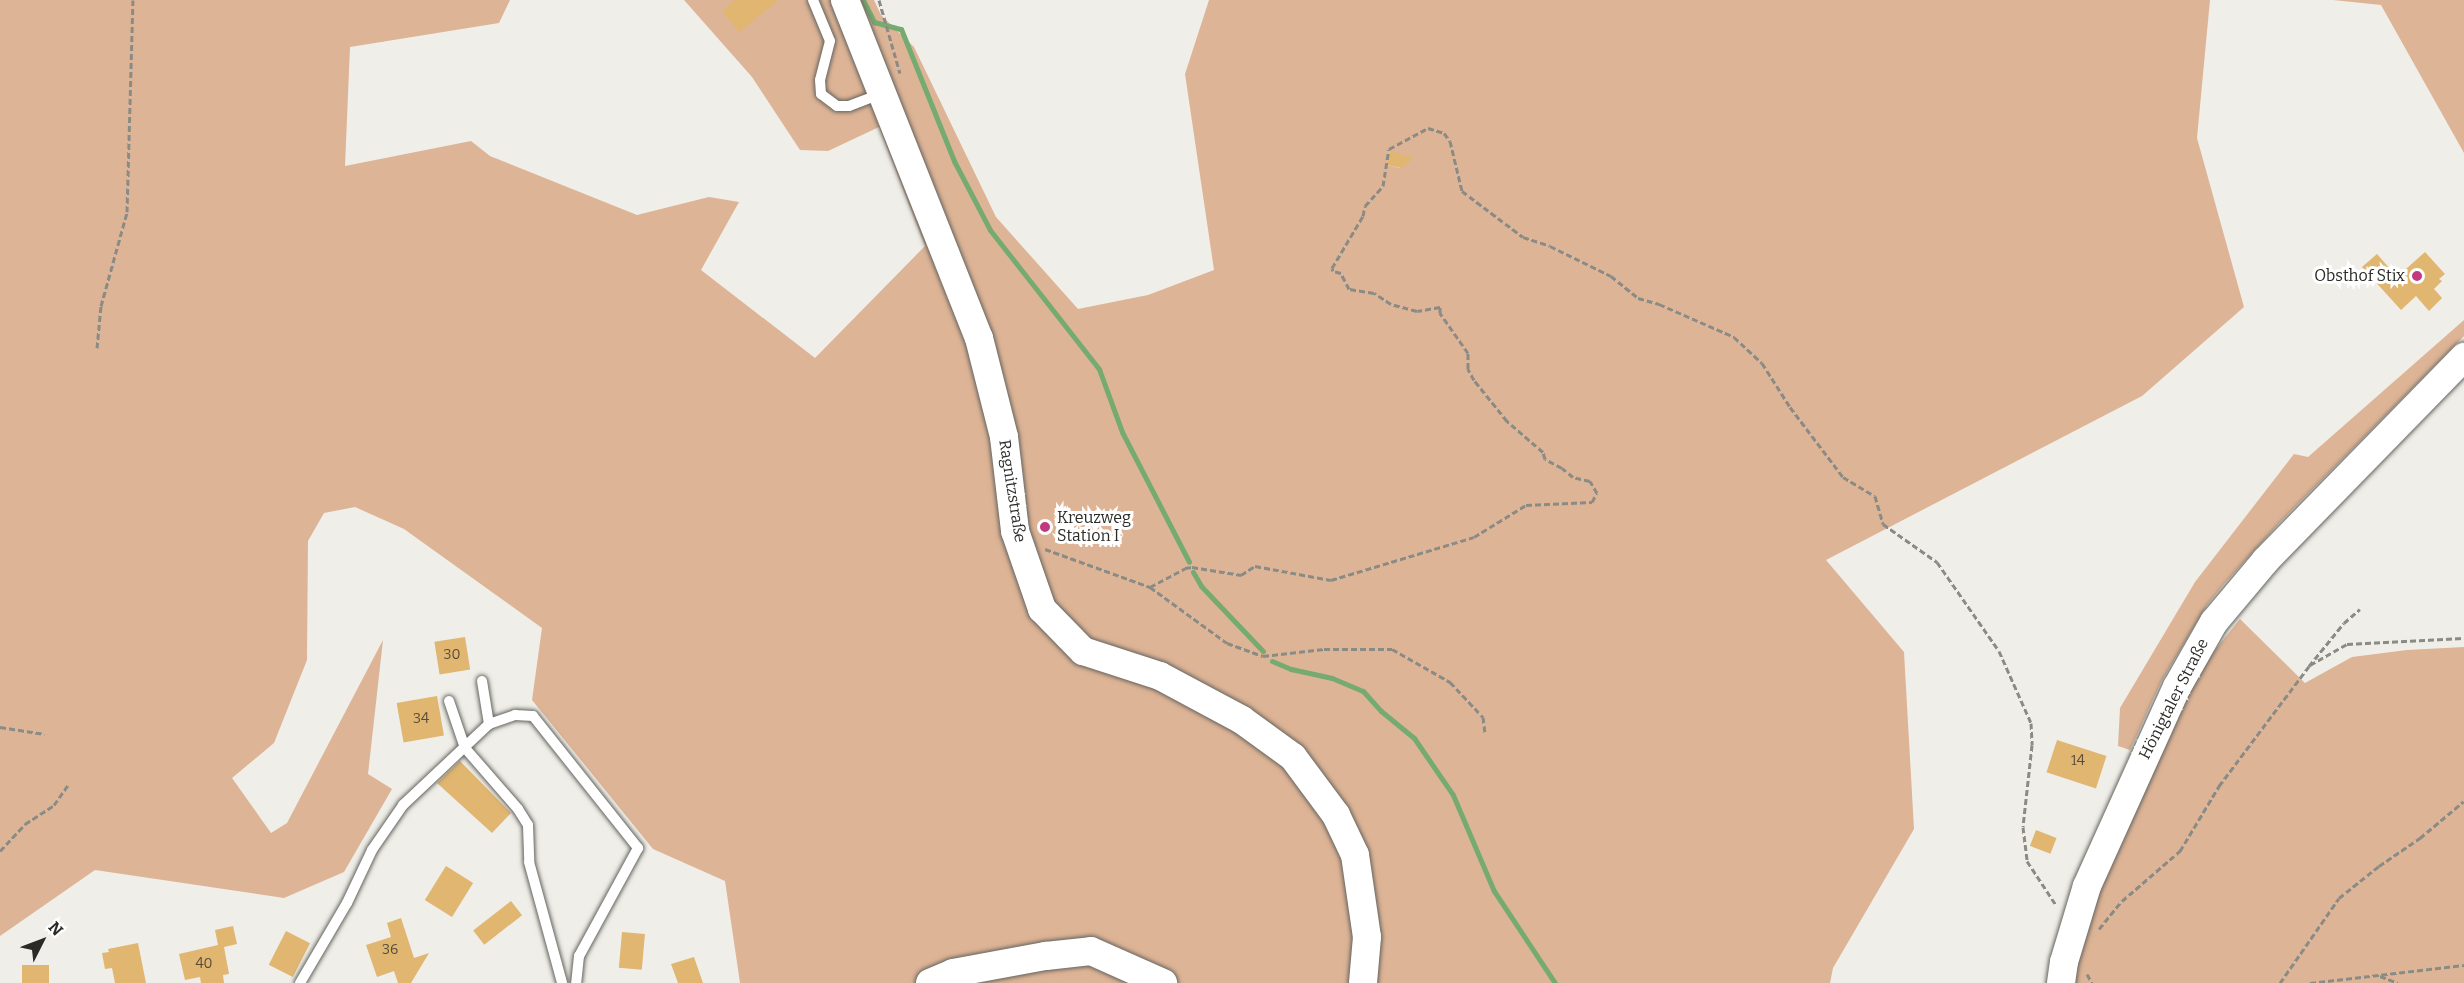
<!DOCTYPE html>
<html>
<head>
<meta charset="utf-8">
<style>
  body { margin:0 }
  #map { position:relative; width:2464px; height:983px; overflow:hidden; background:#efeee8; font-family:Bitter,serif }
  div>[style] { position:absolute }
  .green>* { inset:0; background:#deb496 }
  .stream>* { height:5px; margin:-2.5px; padding:0 2.5px; transform-origin:2.5px; border-radius:2.5px; background:#75aa70 }
  .building>* { inset:0; background:#e0b671; transform-origin:0 0 }
  .path>* { height:3px; margin-top:-1.5px; transform-origin:0; background:repeating-linear-gradient(90deg,#8b8b86 0 6px,transparent 0 9px) }
  .roads { filter:drop-shadow(0 0 2px #65645f) drop-shadow(0 0 2px #65645f) }
  .service>* { height:10px; margin:-5px; padding:0 5px; transform-origin:5px; border-radius:5px; background:#fff }
  .secondary>* { height:28px; margin:-14px; padding:0 14px; transform-origin:14px; border-radius:14px; background:#fff }
  .dots>* { width:16px; height:16px; translate:-50% -50%; box-sizing:border-box; border:3px solid #fff; border-radius:50% }
  span { translate:-50% -50%; white-space:nowrap; text-align:center; line-height:1.15; -webkit-text-stroke:6px #fff; paint-order:stroke }
  .number-label { font-size:14px; color:#584d3a }
  .number-label span { -webkit-text-stroke-width:0 }
  .poi-label { font-size:16px; color:#2a2a27 }
  .right { translate:-100% -50%; text-align:right }
  .left { translate:0 -50%; text-align:left }
  .street-label { font-size:16px; color:#2a2a27 }
  .north { position:absolute; left:12px; top:911px; width:60px; height:60px; -webkit-text-stroke:4px #fff; paint-order:stroke; rotate:48deg; font-size:16px; font-weight:700; line-height:24px; text-align:center; color:#2a2a27 }
  .north::after { content:''; display:block; margin:auto; width:21px; height:27px; background:#2a2a27; clip-path:polygon(50% 0,100% 100%,50% 72%,0 100%) }
</style>
</head>
<body>
<div id="map">
  <div class="green">
    <div style="clip-path:polygon(evenodd,0 0,510px 0,499px 23px,350px 47px,345px 166px,471px 141px,490px 156px,637px 215px,709px 197px,739px 202px,701px 270px,815px 358px,925px 246px,879px 127px,828px 151px,800px 150px,752px 77px,684px 0,874px 0,881px 15px,914px 47px,996px 217px,1078px 309px,1148px 295px,1214px 270px,1185px 74px,1209px 0,2210px 0,2197px 138px,2244px 307px,2142px 396px,1826px 560px,1904px 652px,1914px 829px,1833px 968px,1830px 983px,740px 983px,725px 881px,653px 849px,532px 700px,542px 628px,404px 529px,355px 507px,324px 513px,308px 541px,307px 660px,274px 743px,232px 778px,271px 833px,287px 823px,383px 640px,368px 774px,392px 789px,344px 872px,284px 898px,95px 870px,0 936px,0 0,1390px 151px,1405px 164px,1400px 168px,1386px 165px,1390px 151px)"></div>
    <div style="clip-path:polygon(2333px 0,2464px 0,2464px 153px,2381px 5px)"></div>
    <div style="clip-path:polygon(2464px 320px,2464px 336px,2281px 521px,2224px 584px,2207px 605px,2161px 682px,2130px 750px,2118px 746px,2120px 708px,2195px 582px,2294px 454px,2308px 457px)"></div>
    <div style="clip-path:polygon(2240px 619px,2305px 683px,2352px 657px,2407px 650px,2464px 647px,2464px 983px,2073px 983px,2074px 961px,2121px 836px,2204px 664px)"></div>
  </div>
  <div class="stream">
    <div style="left:863px;top:0;width:25px;rotate:63deg"></div>
    <div style="left:874px;top:22px;width:28px;rotate:15deg"></div>
    <div style="left:901px;top:29px;width:142px;rotate:68.1deg"></div>
    <div style="left:954px;top:161px;width:78px;rotate:62.4deg"></div>
    <div style="left:990px;top:230px;width:177px;rotate:51.9deg"></div>
    <div style="left:1099px;top:369px;width:67px;rotate:69.9deg"></div>
    <div style="left:1122px;top:432px;width:146px;rotate:62.7deg"></div>
    <div style="left:1193px;top:572px;width:16px;rotate:60deg"></div>
    <div style="left:1201px;top:586px;width:90px;rotate:46.4deg"></div>
    <div style="left:1272px;top:661px;width:21px;rotate:23deg"></div>
    <div style="left:1291px;top:669px;width:42px;rotate:12.4deg"></div>
    <div style="left:1332px;top:678px;width:34px;rotate:23deg"></div>
    <div style="left:1363px;top:691px;width:27px;rotate:48deg"></div>
    <div style="left:1381px;top:711px;width:43px;rotate:39.3deg"></div>
    <div style="left:1414px;top:738px;width:69px;rotate:55.6deg"></div>
    <div style="left:1453px;top:795px;width:104px;rotate:66.9deg"></div>
    <div style="left:1494px;top:891px;width:110px;rotate:56.5deg"></div>
  </div>
  <div class="building">
    <div style="clip-path:polygon(735px 0,779px 0,739px 32px,722px 11px)"></div>
    <div style="clip-path:polygon(1390px 151px,1414px 158px,1401px 168px,1386px 165px)"></div>
    <div style="clip-path:polygon(2425px 252px,2445px 274px,2439px 279px,2442px 281px,2434px 289px,2442px 298px,2429px 311px,2416px 296px,2401px 310px,2362px 267px,2377px 254px,2397px 277px)"></div>
    <div style="left:465px;top:637px;width:33px;height:31px;rotate:81deg"></div>
    <div style="left:437px;top:696px;width:40px;height:41px;rotate:80deg"></div>
    <div style="left:2057px;top:740px;width:52px;height:34px;rotate:18deg"></div>
    <div style="clip-path:polygon(460px 761px,511px 813px,492px 833px,437px 783px)"></div>
    <div style="left:2036px;top:830px;width:22px;height:17px;rotate:21deg"></div>
    <div style="left:446px;top:866px;width:32px;height:40px;rotate:32deg"></div>
    <div style="left:511px;top:901px;width:18px;height:48px;rotate:52deg"></div>
    <div style="clip-path:polygon(401px 918px,414px 958px,429px 953px,411px 983px,398px 983px,394px 971px,377px 977px,366px 945px,391px 937px,387px 923px)"></div>
    <div style="clip-path:polygon(233px 926px,237px 944px,224px 947px,229px 974px,223px 975px,224px 983px,201px 983px,200px 977px,185px 980px,179px 954px,218px 945px,215px 930px)"></div>
    <div style="left:286px;top:931px;width:27px;height:38px;rotate:27deg"></div>
    <div style="left:622px;top:932px;width:23px;height:36px;rotate:5deg"></div>
    <div style="clip-path:polygon(138px 943px,146px 983px,115px 983px,112px 968px,105px 969px,102px 953px,109px 952px,108px 949px)"></div>
    <div style="clip-path:polygon(694px 957px,703px 983px,678px 983px,671px 964px)"></div>
    <div style="left:22px;top:965px;width:27px;height:18px"></div>
  </div>
  <div class="path">
    <div style="left:879px;top:0;width:76px;rotate:74deg"></div>
    <div style="left:97px;top:348px;width:42px;rotate:-84.6deg"></div>
    <div style="left:101px;top:306px;width:98px;rotate:-74.5deg"></div>
    <div style="left:127px;top:212px;width:212px;rotate:-88.4deg"></div>
    <div style="left:1045px;top:549px;width:112px;rotate:19.9deg"></div>
    <div style="left:1150px;top:587px;width:40px;rotate:-28deg"></div>
    <div style="left:1185px;top:568px;width:7px;rotate:-8deg"></div>
    <div style="left:1192px;top:567px;width:50px;rotate:9.3deg"></div>
    <div style="left:1241px;top:575px;width:17px;rotate:-33deg"></div>
    <div style="left:1255px;top:566px;width:77px;rotate:10.4deg"></div>
    <div style="left:1331px;top:580px;width:149px;rotate:-16.7deg"></div>
    <div style="left:1474px;top:537px;width:61px;rotate:-31.6deg"></div>
    <div style="left:1526px;top:505px;width:66px;rotate:-2.6deg"></div>
    <div style="left:1592px;top:502px;width:10px;rotate:-61deg"></div>
    <div style="left:1597px;top:493px;width:14px;rotate:-120deg"></div>
    <div style="left:1590px;top:481px;width:17px;rotate:-167deg"></div>
    <div style="left:1573px;top:477px;width:14px;rotate:-141deg"></div>
    <div style="left:1562px;top:468px;width:19px;rotate:-152deg"></div>
    <div style="left:1545px;top:459px;width:7px;rotate:-106deg"></div>
    <div style="left:1543px;top:452px;width:48px;rotate:-139.3deg"></div>
    <div style="left:1507px;top:421px;width:53px;rotate:-128.8deg"></div>
    <div style="left:1474px;top:380px;width:13px;rotate:-119deg"></div>
    <div style="left:1468px;top:369px;width:16px;rotate:-90deg"></div>
    <div style="left:1468px;top:353px;width:49px;rotate:-125deg"></div>
    <div style="left:1440px;top:313px;width:6px;rotate:-90deg"></div>
    <div style="left:1440px;top:307px;width:23px;rotate:170deg"></div>
    <div style="left:1417px;top:311px;width:27px;rotate:-165deg"></div>
    <div style="left:1391px;top:304px;width:20px;rotate:-147deg"></div>
    <div style="left:1374px;top:293px;width:25px;rotate:-171deg"></div>
    <div style="left:1349px;top:289px;width:18px;rotate:-117deg"></div>
    <div style="left:1341px;top:273px;width:8px;rotate:-166deg"></div>
    <div style="left:1333px;top:271px;width:3px;rotate:-108deg"></div>
    <div style="left:1332px;top:268px;width:61px;rotate:-59.2deg"></div>
    <div style="left:1363px;top:216px;width:10px;rotate:-79deg"></div>
    <div style="left:1365px;top:206px;width:27px;rotate:-48deg"></div>
    <div style="left:1383px;top:186px;width:37px;rotate:-81deg"></div>
    <div style="left:1389px;top:149px;width:44px;rotate:-28.3deg"></div>
    <div style="left:1428px;top:128px;width:17px;rotate:17deg"></div>
    <div style="left:1444px;top:133px;width:10px;rotate:53deg"></div>
    <div style="left:1450px;top:141px;width:51px;rotate:76.5deg"></div>
    <div style="left:1462px;top:191px;width:76px;rotate:37deg"></div>
    <div style="left:1523px;top:237px;width:28px;rotate:18deg"></div>
    <div style="left:1550px;top:246px;width:68px;rotate:26.2deg"></div>
    <div style="left:1611px;top:276px;width:35px;rotate:39deg"></div>
    <div style="left:1638px;top:298px;width:22px;rotate:16deg"></div>
    <div style="left:1659px;top:304px;width:82px;rotate:23.7deg"></div>
    <div style="left:1734px;top:337px;width:38px;rotate:43deg"></div>
    <div style="left:1762px;top:363px;width:52px;rotate:57.5deg"></div>
    <div style="left:1790px;top:407px;width:88px;rotate:52.9deg"></div>
    <div style="left:1843px;top:477px;width:37px;rotate:31deg"></div>
    <div style="left:1875px;top:496px;width:29px;rotate:74deg"></div>
    <div style="left:1883px;top:524px;width:66px;rotate:35.1deg"></div>
    <div style="left:1937px;top:562px;width:108px;rotate:55.1deg"></div>
    <div style="left:1999px;top:651px;width:79px;rotate:66deg"></div>
    <div style="left:2031px;top:723px;width:22px;rotate:87deg"></div>
    <div style="left:2032px;top:745px;width:82px;rotate:96.3deg"></div>
    <div style="left:2023px;top:827px;width:34px;rotate:83deg"></div>
    <div style="left:2027px;top:861px;width:53px;rotate:56.6deg"></div>
    <div style="left:1150px;top:587px;width:95px;rotate:36deg"></div>
    <div style="left:1227px;top:643px;width:38px;rotate:20deg"></div>
    <div style="left:1263px;top:656px;width:61px;rotate:-6.5deg"></div>
    <div style="left:1324px;top:649px;width:68px"></div>
    <div style="left:1392px;top:649px;width:67px;rotate:29.6deg"></div>
    <div style="left:1450px;top:682px;width:48px;rotate:46.7deg"></div>
    <div style="left:1483px;top:717px;width:17px;rotate:83deg"></div>
    <div style="left:2310px;top:665px;width:43px;rotate:-29.6deg"></div>
    <div style="left:2347px;top:644px;width:116px;rotate:-3deg"></div>
    <div style="left:0;top:727px;width:45px;rotate:9deg"></div>
    <div style="left:0;top:851px;width:37px;rotate:-47deg"></div>
    <div style="left:25px;top:824px;width:35px;rotate:-33deg"></div>
    <div style="left:54px;top:805px;width:24px;rotate:-55deg"></div>
    <div style="left:2099px;top:929px;width:36px;rotate:-51deg"></div>
    <div style="left:2122px;top:901px;width:77px;rotate:-40.8deg"></div>
    <div style="left:2180px;top:851px;width:76px;rotate:-59deg"></div>
    <div style="left:2219px;top:786px;width:150px;rotate:-53.1deg"></div>
    <div style="left:2309px;top:666px;width:55px;rotate:-50.9deg"></div>
    <div style="left:2344px;top:623px;width:21px;rotate:-41deg"></div>
    <div style="left:2087px;top:974px;width:10px;rotate:61deg"></div>
    <div style="left:2380px;top:976px;width:19px;rotate:21deg"></div>
    <div style="left:2280px;top:983px;width:103px;rotate:-55.2deg"></div>
    <div style="left:2339px;top:898px;width:51px;rotate:-38.7deg"></div>
    <div style="left:2379px;top:866px;width:50px;rotate:-34.3deg"></div>
    <div style="left:2420px;top:838px;width:57px;rotate:-40.1deg"></div>
    <div style="left:2310px;top:983px;width:155px;rotate:-6.7deg"></div>
  </div>
  <div class="roads">
    <div class="service">
      <div style="left:813px;top:0;width:44px;rotate:67.5deg"></div>
      <div style="left:830px;top:41px;width:40px;rotate:104.4deg"></div>
      <div style="left:820px;top:80px;width:14px;rotate:86deg"></div>
      <div style="left:821px;top:94px;width:20px;rotate:37deg"></div>
      <div style="left:837px;top:106px;width:12px"></div>
      <div style="left:849px;top:106px;width:34px;rotate:-21deg"></div>
      <div style="left:482px;top:681px;width:44px;rotate:80.8deg"></div>
      <div style="left:449px;top:701px;width:50px;rotate:71.2deg"></div>
      <div style="left:465px;top:748px;width:81px;rotate:49deg"></div>
      <div style="left:518px;top:809px;width:19px;rotate:58deg"></div>
      <div style="left:528px;top:825px;width:37px;rotate:88deg"></div>
      <div style="left:529px;top:862px;width:125px;rotate:74.7deg"></div>
      <div style="left:300px;top:983px;width:93px;rotate:-59.6deg"></div>
      <div style="left:347px;top:903px;width:59px;rotate:-64.7deg"></div>
      <div style="left:372px;top:850px;width:55px;rotate:-55.4deg"></div>
      <div style="left:403px;top:805px;width:118px;rotate:-43.3deg"></div>
      <div style="left:489px;top:724px;width:28px;rotate:-19deg"></div>
      <div style="left:515px;top:715px;width:18px;rotate:3deg"></div>
      <div style="left:533px;top:716px;width:169px;rotate:51.5deg"></div>
      <div style="left:638px;top:848px;width:123px;rotate:118.6deg"></div>
      <div style="left:579px;top:956px;width:27px;rotate:96deg"></div>
    </div>
    <div class="secondary">
      <div style="left:845px;top:0;width:364px;rotate:68.4deg"></div>
      <div style="left:979px;top:338px;width:102px;rotate:75.8deg"></div>
      <div style="left:1004px;top:437px;width:95px;rotate:83.3deg"></div>
      <div style="left:1015px;top:531px;width:83px;rotate:70.9deg"></div>
      <div style="left:1042px;top:609px;width:59px;rotate:45.7deg"></div>
      <div style="left:1083px;top:651px;width:81px;rotate:18deg"></div>
      <div style="left:1160px;top:676px;width:93px;rotate:28.2deg"></div>
      <div style="left:1242px;top:720px;width:63px;rotate:36deg"></div>
      <div style="left:1293px;top:757px;width:72px;rotate:53.4deg"></div>
      <div style="left:1336px;top:815px;width:44px;rotate:64.6deg"></div>
      <div style="left:1355px;top:855px;width:83px;rotate:81.7deg"></div>
      <div style="left:1367px;top:937px;width:46px;rotate:95deg"></div>
      <div style="left:930px;top:983px;width:25px;rotate:-23deg"></div>
      <div style="left:953px;top:973px;width:95px;rotate:-10.4deg"></div>
      <div style="left:1046px;top:956px;width:45px;rotate:-6.3deg"></div>
      <div style="left:1091px;top:951px;width:79px;rotate:24deg"></div>
      <div style="left:2061px;top:983px;width:21px;rotate:-82deg"></div>
      <div style="left:2064px;top:962px;width:79px;rotate:-73.2deg"></div>
      <div style="left:2087px;top:886px;width:218px;rotate:-65.7deg"></div>
      <div style="left:2177px;top:687px;width:75px;rotate:-60.4deg"></div>
      <div style="left:2214px;top:622px;width:81px;rotate:-50deg"></div>
      <div style="left:2266px;top:560px;width:284px;rotate:-45.7deg"></div>
    </div>
  </div>
  <div class="dots">
    <div style="left:2417px;top:276px;background:#c03a7d"></div>
    <div style="left:1045px;top:527px;background:#c03a7d"></div>
  </div>
  <div class="number-label">
    <span style="left:452px;top:655px">30</span>
    <span style="left:421px;top:719px">34</span>
    <span style="left:2078px;top:761px">14</span>
    <span style="left:390px;top:950px">36</span>
    <span style="left:204px;top:964px">40</span>
  </div>
  <div class="poi-label">
    <span class="right" style="left:2405px;top:276px">Obsthof Stix</span>
    <span class="left" style="left:1057px;top:527px">Kreuzweg<br>Station I</span>
  </div>
  <div class="street-label">
    <span style="left:1012px;top:491px;rotate:81deg">Ragnitzstraße</span>
    <span style="left:2174px;top:699px;rotate:-63deg">Hönigtaler Straße</span>
  </div>
  <div class="north">N</div>
</div>
</body>
</html>
